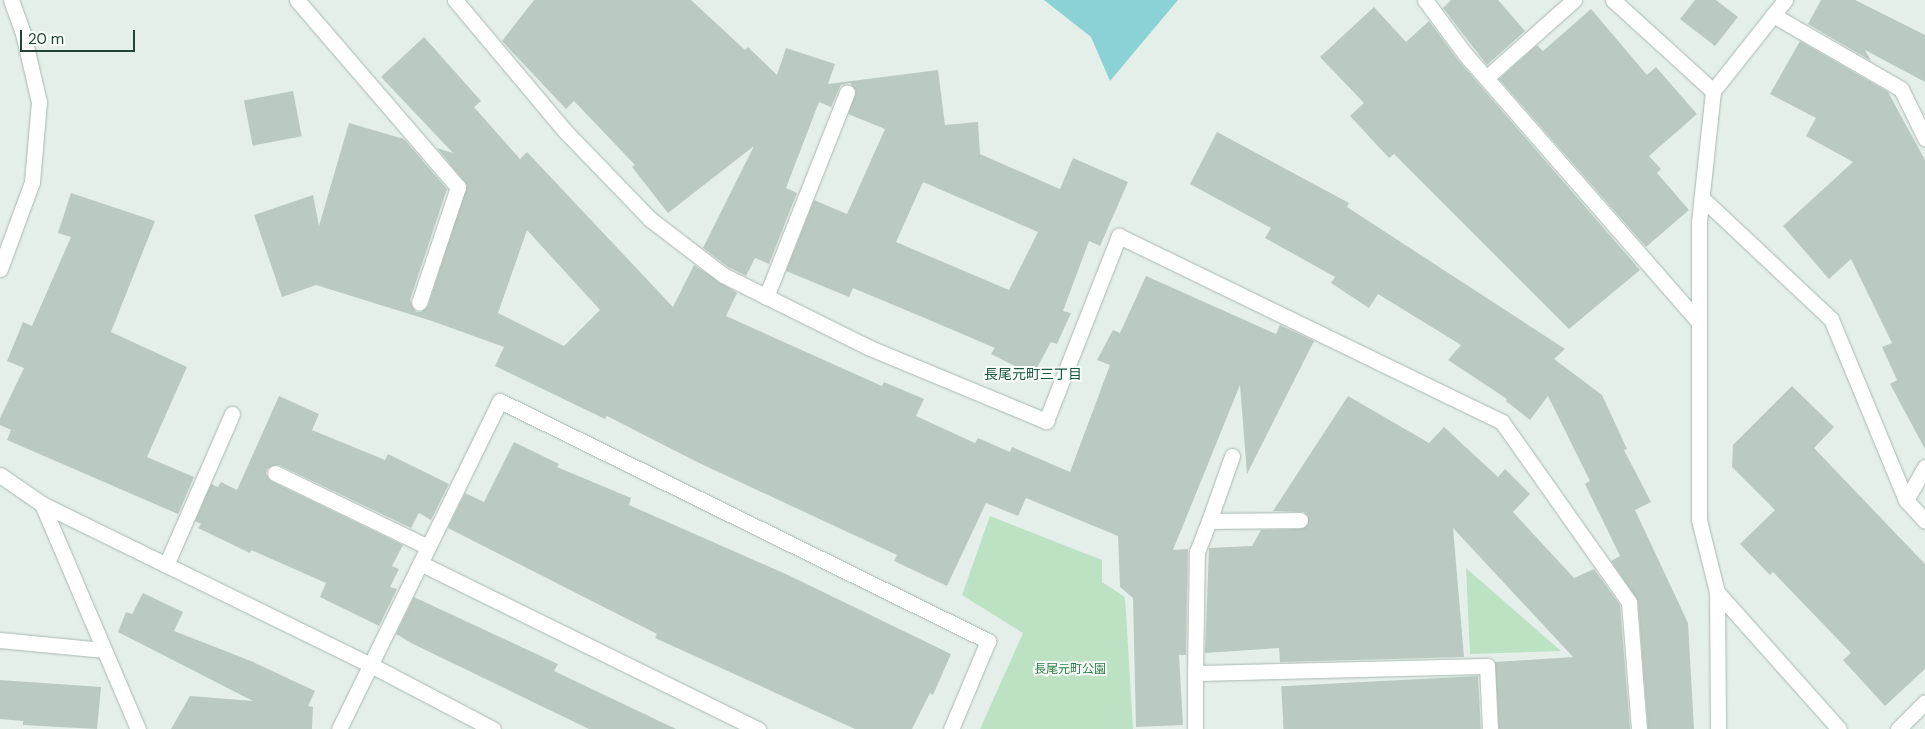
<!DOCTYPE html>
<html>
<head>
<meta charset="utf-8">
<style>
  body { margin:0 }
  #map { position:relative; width:1925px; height:729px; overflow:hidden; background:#e5efea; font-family:"DM Sans","Noto Sans JP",sans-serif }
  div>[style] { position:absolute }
  .green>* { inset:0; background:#bde1c3 }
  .water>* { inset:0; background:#8bd2d6 }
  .building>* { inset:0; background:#bacac2; transform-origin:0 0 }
  .roads { filter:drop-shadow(0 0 1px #a7b8b1) drop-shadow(0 0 1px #a7b8b1) }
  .lane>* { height:15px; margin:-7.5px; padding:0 7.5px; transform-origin:7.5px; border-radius:7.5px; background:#fff }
  .street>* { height:15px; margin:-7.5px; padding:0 7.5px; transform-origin:7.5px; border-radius:7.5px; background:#fff }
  span { translate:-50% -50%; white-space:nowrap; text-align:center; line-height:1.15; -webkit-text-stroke:4px #f6fbf8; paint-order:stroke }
  .park-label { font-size:12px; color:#2a7c42 }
  .neighbourhood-label { font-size:14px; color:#1d5643 }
  .scale { position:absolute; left:20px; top:30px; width:115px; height:22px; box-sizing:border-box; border:2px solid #234337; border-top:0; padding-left:6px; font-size:15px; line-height:18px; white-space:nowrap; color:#234337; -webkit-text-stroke:4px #f6fbf8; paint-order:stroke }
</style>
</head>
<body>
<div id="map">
  <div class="green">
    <div style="clip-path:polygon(990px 516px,1102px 560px,1102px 582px,1125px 597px,1133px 729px,980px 729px,1023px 633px,962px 595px)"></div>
    <div style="clip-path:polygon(1466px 568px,1561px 651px,1470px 654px)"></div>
  </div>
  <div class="water">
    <div style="clip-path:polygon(1044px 0,1178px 0,1110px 81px,1091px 37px)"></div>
  </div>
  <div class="building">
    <div style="clip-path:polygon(evenodd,534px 0,691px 0,745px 50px,748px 47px,777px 75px,786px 48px,835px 64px,828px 84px,938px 70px,945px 125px,978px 122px,980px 154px,1060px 189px,1073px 158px,1128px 182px,1100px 246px,1089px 241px,1063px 311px,1071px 313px,1057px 344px,1051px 342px,1033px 375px,991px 354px,995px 348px,927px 319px,853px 288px,849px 297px,786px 271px,814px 200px,847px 214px,885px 129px,848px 114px,856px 91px,850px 83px,841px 85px,831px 107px,819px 102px,786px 188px,797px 193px,769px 264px,755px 258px,746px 276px,728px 267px,703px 248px,754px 146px,668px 213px,632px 167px,635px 165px,574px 101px,566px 109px,502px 41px,534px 0,923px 182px,1038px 232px,1009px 290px,896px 242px,923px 182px)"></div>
    <div style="clip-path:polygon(1451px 0,1498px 0,1525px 31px,1487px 65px,1443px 8px)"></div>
    <div style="clip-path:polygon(1695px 0,1716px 0,1738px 17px,1715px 46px,1680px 19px)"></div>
    <div style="clip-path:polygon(1821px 0,1855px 0,1925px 35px,1925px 82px,1865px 50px,1871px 61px,1808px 24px)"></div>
    <div style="clip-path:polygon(1374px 7px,1406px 42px,1429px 21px,1458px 60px,1640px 270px,1569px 329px,1394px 154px,1389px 158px,1350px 116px,1364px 103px,1320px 57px)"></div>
    <div style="clip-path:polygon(1591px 9px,1647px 75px,1656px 67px,1697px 114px,1649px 156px,1661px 169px,1657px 173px,1689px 210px,1646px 247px,1499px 79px,1537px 45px,1543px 51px)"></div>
    <div style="clip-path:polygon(evenodd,424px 37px,481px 101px,474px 107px,520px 159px,527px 152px,673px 307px,694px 265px,737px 293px,726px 316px,882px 386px,884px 382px,924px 399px,916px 416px,975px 443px,978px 438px,1010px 452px,1012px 447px,1070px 472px,1110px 365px,1097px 360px,1113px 330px,1120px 333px,1146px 276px,1276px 334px,1280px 325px,1314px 341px,1247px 474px,1240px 385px,1173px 550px,1188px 549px,1186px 655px,1179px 655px,1183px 725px,1136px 727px,1133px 598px,1120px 587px,1118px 536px,1026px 498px,1018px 516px,986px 503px,947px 586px,894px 561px,897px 555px,699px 463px,607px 416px,605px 419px,495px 366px,504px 347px,432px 321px,316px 285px,282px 297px,254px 215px,313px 195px,319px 226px,349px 123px,404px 139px,447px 189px,410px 300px,416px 312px,421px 312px,428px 306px,467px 185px,437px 148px,453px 153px,381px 77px,424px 37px,527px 230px,600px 310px,564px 346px,498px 313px,527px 230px)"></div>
    <div style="clip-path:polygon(1800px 41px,1888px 92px,1925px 160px,1925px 449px,1890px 384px,1897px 380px,1882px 347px,1892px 343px,1851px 259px,1829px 279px,1783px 226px,1853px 162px,1806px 136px,1816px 118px,1770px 94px)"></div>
    <div style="left:293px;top:91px;width:46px;height:50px;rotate:79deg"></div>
    <div style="clip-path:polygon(1217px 132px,1349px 203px,1347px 207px,1565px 349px,1554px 359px,1602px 395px,1627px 449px,1624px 450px,1651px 502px,1635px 510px,1688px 623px,1694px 729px,1648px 729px,1638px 601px,1611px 561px,1620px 556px,1585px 484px,1590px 481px,1548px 396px,1530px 420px,1506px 401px,1507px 399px,1448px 360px,1461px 345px,1378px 294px,1369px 308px,1331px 283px,1335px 277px,1265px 238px,1271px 228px,1190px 184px)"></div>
    <div style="clip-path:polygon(71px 193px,155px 221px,111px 332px,187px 367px,147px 457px,194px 477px,178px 514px,7px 440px,11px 430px,0 425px,0 418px,24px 368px,7px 361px,23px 322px,32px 326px,71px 237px,58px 233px)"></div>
    <div style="clip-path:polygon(1792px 386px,1834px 427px,1814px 448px,1925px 564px,1925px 669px,1885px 706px,1843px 660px,1851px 653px,1773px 572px,1770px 575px,1740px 544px,1775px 510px,1732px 467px,1733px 445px)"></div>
    <div style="clip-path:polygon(279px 396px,319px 414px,312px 430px,385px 460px,388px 454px,449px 484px,431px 520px,419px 513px,411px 528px,279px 465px,267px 469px,266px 474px,271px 481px,403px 545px,392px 566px,399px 569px,390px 587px,397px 589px,379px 626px,320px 597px,326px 583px,251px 550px,250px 553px,198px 528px,201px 524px,195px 521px,211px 484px,218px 487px,221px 482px,237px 490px)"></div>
    <div style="clip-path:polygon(1348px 396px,1429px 443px,1444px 427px,1498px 477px,1505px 469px,1530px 494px,1513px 512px,1574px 578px,1594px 569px,1620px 605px,1630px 729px,1499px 729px,1495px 662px,1573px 657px,1453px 528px,1464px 657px,1280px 662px,1279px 648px,1205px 653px,1209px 548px,1252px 546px,1261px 530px,1300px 529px,1308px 525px,1308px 516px,1304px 512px,1273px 511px)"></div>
    <div style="clip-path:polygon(514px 442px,559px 464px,557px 467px,631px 498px,629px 505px,788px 575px,951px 654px,933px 695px,930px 693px,912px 729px,855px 729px,655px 638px,657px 634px,448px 528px,465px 493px,484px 502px)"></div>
    <div style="clip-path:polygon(143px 593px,183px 612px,174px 631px,251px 661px,315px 691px,308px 706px,313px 707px,312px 729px,171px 729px,190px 696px,253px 701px,118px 632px,126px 612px,132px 614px)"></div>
    <div style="clip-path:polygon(414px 597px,558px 664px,554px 671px,676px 729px,589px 729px,413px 644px,396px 634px)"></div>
    <div style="left:1478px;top:676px;width:53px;height:197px;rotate:87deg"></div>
    <div style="clip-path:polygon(0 680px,101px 687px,97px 729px,23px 725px,23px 721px,0 719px)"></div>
  </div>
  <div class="roads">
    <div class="lane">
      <div style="left:297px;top:0;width:247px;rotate:49.3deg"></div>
      <div style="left:458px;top:187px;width:122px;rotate:108.6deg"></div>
      <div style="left:455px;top:0;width:171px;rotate:50deg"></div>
      <div style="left:565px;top:131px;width:122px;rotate:46deg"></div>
      <div style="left:650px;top:219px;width:92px;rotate:37.5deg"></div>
      <div style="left:723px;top:275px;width:164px;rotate:26.4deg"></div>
      <div style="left:870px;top:348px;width:191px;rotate:22.5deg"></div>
      <div style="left:1046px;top:421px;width:199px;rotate:-68.5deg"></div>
      <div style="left:1425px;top:0;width:67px;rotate:53.5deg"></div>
      <div style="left:1465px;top:54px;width:354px;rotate:48.9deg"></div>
      <div style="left:1486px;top:78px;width:118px;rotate:-41.6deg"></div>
      <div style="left:766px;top:297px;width:220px;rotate:-68.4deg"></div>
      <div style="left:275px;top:473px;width:170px;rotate:25.8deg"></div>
      <div style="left:1906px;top:500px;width:28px;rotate:48deg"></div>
      <div style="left:1209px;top:521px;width:69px;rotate:-70.5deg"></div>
      <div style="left:166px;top:565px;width:165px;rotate:-66.4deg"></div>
      <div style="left:0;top:640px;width:103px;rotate:5.5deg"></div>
      <div style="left:1195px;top:673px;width:121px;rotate:-89.1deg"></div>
      <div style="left:1197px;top:552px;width:33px;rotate:-69deg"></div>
      <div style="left:1209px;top:521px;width:91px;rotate:-0.6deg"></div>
      <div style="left:1898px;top:729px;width:38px;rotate:-45deg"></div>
    </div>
    <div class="street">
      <div style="left:1613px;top:0;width:135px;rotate:42.3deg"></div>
      <div style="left:1773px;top:15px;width:148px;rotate:30deg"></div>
      <div style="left:1901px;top:89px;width:55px;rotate:63.9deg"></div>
      <div style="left:1702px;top:198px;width:177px;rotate:43.2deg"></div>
      <div style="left:1831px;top:319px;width:196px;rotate:67.5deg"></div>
      <div style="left:1119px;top:236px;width:426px;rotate:25.9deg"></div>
      <div style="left:1502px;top:422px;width:220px;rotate:54.8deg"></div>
      <div style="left:1629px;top:602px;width:127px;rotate:85.5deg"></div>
      <div style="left:0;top:269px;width:93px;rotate:-69.8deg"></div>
      <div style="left:32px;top:182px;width:80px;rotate:-85deg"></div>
      <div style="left:39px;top:102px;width:71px;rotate:-103.1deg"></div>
      <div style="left:23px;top:33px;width:35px;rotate:-110deg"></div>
      <div style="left:0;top:475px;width:51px;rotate:34.6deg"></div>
      <div style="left:42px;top:504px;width:364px;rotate:26.1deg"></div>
      <div style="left:369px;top:664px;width:140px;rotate:27.7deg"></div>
      <div style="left:1906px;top:500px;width:38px;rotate:-60deg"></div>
      <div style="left:42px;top:504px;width:245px;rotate:66.9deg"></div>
      <div style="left:420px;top:563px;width:377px;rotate:26.2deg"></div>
      <div style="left:1717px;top:592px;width:183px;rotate:48.3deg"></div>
      <div style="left:339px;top:729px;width:365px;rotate:-63.9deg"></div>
      <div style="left:500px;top:401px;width:544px;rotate:26.19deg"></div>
      <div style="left:988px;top:641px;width:95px;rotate:112.8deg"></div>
      <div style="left:1195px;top:729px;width:56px;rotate:-90deg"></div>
      <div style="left:1195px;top:673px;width:292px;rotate:-1.4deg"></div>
      <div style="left:1487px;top:666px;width:63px;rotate:87.3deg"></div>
      <div style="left:1718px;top:729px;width:137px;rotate:-90.4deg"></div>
      <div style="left:1717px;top:592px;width:74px;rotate:-104deg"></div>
      <div style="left:1699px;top:520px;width:298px;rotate:-90deg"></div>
      <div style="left:1699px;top:222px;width:132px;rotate:-83.9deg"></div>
      <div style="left:1713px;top:91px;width:116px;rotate:-51.6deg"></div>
    </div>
  </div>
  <div class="park-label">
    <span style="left:1070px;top:670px">長尾元町公園</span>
  </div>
  <div class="neighbourhood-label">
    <span style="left:1033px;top:374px">長尾元町三丁目</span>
  </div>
  <div class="scale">20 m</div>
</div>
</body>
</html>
